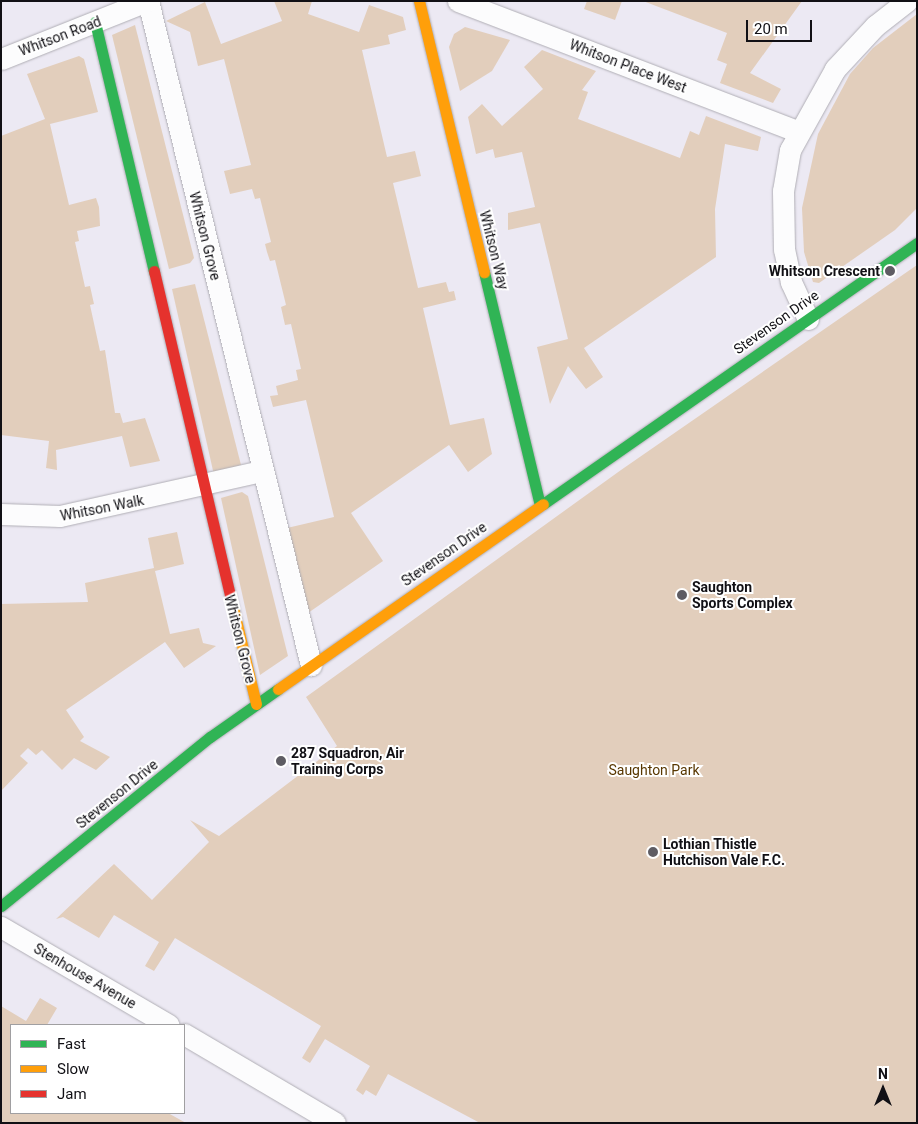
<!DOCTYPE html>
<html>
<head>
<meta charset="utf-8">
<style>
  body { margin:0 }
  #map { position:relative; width:918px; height:1124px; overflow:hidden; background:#ece9f3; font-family:Roboto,sans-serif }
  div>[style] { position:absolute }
  .green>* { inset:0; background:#e2cebc }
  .roads { filter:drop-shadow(0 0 1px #b0aeb5) drop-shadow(0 0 1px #b0aeb5) }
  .street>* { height:21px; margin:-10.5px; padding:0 10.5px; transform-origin:10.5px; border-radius:10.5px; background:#fcfcfd }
  .fast>* { height:11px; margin:-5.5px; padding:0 5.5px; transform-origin:5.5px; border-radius:5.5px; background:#30b455 }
  .slow>* { height:11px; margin:-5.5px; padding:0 5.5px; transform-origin:5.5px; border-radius:5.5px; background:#ff9f0a }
  .jam>* { height:11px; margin:-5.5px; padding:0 5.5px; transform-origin:5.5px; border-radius:5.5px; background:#e5322d }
  .dots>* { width:14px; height:14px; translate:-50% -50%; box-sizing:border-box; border:2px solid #fff; border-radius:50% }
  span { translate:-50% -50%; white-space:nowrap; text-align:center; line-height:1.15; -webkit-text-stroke:4px #fff; paint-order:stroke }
  .street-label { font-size:14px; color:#111015 }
  .poi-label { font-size:14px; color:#111015; font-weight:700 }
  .right { translate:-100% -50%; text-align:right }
  .left { translate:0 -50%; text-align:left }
  .park-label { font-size:14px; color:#583700 }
  .frame { position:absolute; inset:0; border:2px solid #111015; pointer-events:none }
  .legend { position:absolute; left:10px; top:1024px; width:175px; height:90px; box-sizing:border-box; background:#fff; border:1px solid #a09fa1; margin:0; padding:6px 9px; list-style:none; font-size:15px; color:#111015 }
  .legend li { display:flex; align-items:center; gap:10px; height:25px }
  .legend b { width:25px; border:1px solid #a09fa1 }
  .north { position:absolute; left:858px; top:1064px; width:50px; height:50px; -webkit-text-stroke:4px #fff; paint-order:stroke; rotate:0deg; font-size:14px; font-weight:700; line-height:20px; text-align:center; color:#111015 }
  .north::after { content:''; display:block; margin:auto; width:18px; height:22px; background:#111015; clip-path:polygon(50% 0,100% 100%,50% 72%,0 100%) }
  .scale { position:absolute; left:746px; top:20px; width:66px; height:22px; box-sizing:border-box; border:2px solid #111015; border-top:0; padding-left:6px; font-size:15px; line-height:18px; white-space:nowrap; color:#111015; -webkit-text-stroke:4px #fff; paint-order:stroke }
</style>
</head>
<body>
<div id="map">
  <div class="green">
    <div style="clip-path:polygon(274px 1px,312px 1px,308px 14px,359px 32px,369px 5px,403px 17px,406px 30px,388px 35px,390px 44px,362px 50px,387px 157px,415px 151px,421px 176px,393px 183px,418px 288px,446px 282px,449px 292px,454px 291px,456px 300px,423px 308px,450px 425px,484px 418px,492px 454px,468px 472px,449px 445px,351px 513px,383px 561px,308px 613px,287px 528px,334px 517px,306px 400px,273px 407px,270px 396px,278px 395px,276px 386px,298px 380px,296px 370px,301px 369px,291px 324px,285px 325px,281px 307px,286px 305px,275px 260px,270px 261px,267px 252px,265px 244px,271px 242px,260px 198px,255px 199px,252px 189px,230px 194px,224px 171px,251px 165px,224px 59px,198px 66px,190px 32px,166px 21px,205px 2px,221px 44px,282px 21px)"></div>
    <div style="clip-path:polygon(587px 1px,622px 1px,615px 20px,584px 9px)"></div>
    <div style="clip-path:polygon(643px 1px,802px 1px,750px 73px,781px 89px,773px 103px,720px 83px,727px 64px,717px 60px,727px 33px)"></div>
    <div style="clip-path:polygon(917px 14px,917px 208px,895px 230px,819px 283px,813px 282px,804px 252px,802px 208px,818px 134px,850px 74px,873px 48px)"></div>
    <div style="clip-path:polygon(135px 25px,194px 258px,190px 263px,169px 269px,112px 35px)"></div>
    <div style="clip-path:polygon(465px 27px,510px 40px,492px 71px,460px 91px,449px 47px,454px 34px)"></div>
    <div style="clip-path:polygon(542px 50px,596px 71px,582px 90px,588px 92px,578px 119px,680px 158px,690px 131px,699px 135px,706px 116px,761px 137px,758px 151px,725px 144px,715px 209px,716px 257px,584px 348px,603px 377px,586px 389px,568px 366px,550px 404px,537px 347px,568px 339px,540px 223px,508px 230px,508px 213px,535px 207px,522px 152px,495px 158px,493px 149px,476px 154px,468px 117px,482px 104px,502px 126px,543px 89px,524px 67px)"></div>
    <div style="clip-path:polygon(79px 56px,84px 59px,98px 112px,50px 124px,69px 205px,96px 198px,99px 207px,100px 226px,77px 231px,79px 241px,75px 242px,85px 287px,90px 286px,94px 304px,90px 305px,100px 351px,105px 350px,115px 413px,120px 413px,123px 423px,145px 418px,160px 461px,130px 467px,122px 436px,56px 450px,57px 470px,46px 468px,49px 441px,1px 435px,1px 136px,45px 119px,27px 74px)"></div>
    <div style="clip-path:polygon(917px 265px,917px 1123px,480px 1123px,388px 1074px,376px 1096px,366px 1090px,363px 1095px,356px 1090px,370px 1066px,325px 1039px,310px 1063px,302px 1058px,321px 1026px,175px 938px,154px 971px,145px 966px,159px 942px,114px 915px,99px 938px,63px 917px,56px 919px,114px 864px,152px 900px,209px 842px,190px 820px,219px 836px,337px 746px,306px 697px,621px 470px)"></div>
    <div style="clip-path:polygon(195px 284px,241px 465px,214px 475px,172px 289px)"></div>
    <div style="clip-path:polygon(242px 492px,248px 496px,288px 656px,260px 675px,221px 498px)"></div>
    <div style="clip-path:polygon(177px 532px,184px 564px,155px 571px,170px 634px,199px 628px,203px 643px,216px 646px,184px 668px,165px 642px,66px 710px,84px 737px,80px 741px,110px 757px,96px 770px,74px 758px,62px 770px,42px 750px,36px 755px,28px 748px,20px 756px,28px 763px,1px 791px,1px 604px,88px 602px,85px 583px,154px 568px,148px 538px)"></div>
    <div style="clip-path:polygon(40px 998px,57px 1008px,47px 1025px,11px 1025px,11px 1113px,168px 1113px,186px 1123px,1px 1123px,1px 1006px,26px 1021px)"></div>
  </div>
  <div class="roads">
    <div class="street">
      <div style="left:148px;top:1px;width:684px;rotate:76.21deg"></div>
      <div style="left:458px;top:1px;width:363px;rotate:21deg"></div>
      <div style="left:1px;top:59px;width:157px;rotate:-21.7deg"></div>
      <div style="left:808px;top:319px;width:41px;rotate:-114.7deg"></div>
      <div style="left:791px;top:282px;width:34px;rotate:-102deg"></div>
      <div style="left:784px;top:249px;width:58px;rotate:-91deg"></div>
      <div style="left:783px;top:191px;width:42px;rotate:-80.3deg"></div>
      <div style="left:790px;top:150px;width:93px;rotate:-60.9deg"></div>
      <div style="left:835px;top:69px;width:59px;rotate:-47.1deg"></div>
      <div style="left:875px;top:26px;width:41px;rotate:-38deg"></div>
      <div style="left:1px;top:514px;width:59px;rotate:1.9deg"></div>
      <div style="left:60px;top:516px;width:206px;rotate:-12.6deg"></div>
      <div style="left:1px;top:927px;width:194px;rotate:30.3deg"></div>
      <div style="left:184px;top:1034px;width:175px;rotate:30.5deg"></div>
    </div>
    <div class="fast">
      <div style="left:95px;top:22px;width:256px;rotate:76.7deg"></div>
      <div style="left:484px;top:272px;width:240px;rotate:76.5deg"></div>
      <div style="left:543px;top:504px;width:456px;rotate:-34.9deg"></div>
      <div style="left:1px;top:906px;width:269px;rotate:-39deg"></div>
      <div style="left:210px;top:737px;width:83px;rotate:-35.2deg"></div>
    </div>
    <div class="slow">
      <div style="left:419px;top:1px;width:279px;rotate:76.5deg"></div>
      <div style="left:231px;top:599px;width:108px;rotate:76.6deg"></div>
      <div style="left:278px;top:689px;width:323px;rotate:-34.9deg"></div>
    </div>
    <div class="jam">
      <div style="left:154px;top:271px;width:337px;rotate:76.8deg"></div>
    </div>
  </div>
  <div class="dots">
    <div style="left:890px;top:271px;background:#5e5c63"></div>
    <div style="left:682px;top:595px;background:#5e5c63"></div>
    <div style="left:281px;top:761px;background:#5e5c63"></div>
    <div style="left:653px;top:852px;background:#5e5c63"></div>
  </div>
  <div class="street-label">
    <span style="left:60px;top:36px;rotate:-21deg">Whitson Road</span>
    <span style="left:628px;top:66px;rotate:21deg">Whitson Place West</span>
    <span style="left:205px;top:236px;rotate:76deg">Whitson Grove</span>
    <span style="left:494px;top:250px;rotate:76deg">Whitson Way</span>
    <span style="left:776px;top:322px;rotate:-35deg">Stevenson Drive</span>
    <span style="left:102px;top:508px;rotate:-11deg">Whitson Walk</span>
    <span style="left:444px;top:554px;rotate:-35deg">Stevenson Drive</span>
    <span style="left:240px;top:639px;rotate:76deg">Whitson Grove</span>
    <span style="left:117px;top:794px;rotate:-39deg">Stevenson Drive</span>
    <span style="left:85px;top:976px;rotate:30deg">Stenhouse Avenue</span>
  </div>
  <div class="poi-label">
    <span class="right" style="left:880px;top:271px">Whitson Crescent</span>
    <span class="left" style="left:692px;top:595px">Saughton<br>Sports Complex</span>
    <span class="left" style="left:291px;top:761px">287 Squadron, Air<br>Training Corps</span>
    <span class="left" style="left:663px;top:852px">Lothian Thistle<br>Hutchison Vale F.C.</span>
  </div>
  <div class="park-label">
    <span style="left:654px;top:770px">Saughton Park</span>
  </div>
  <div class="frame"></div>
  <ul class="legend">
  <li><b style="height:6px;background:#30b455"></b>Fast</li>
  <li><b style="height:6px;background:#ff9f0a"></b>Slow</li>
  <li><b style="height:6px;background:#e5322d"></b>Jam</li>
  </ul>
  <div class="north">N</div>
  <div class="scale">20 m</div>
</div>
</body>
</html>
